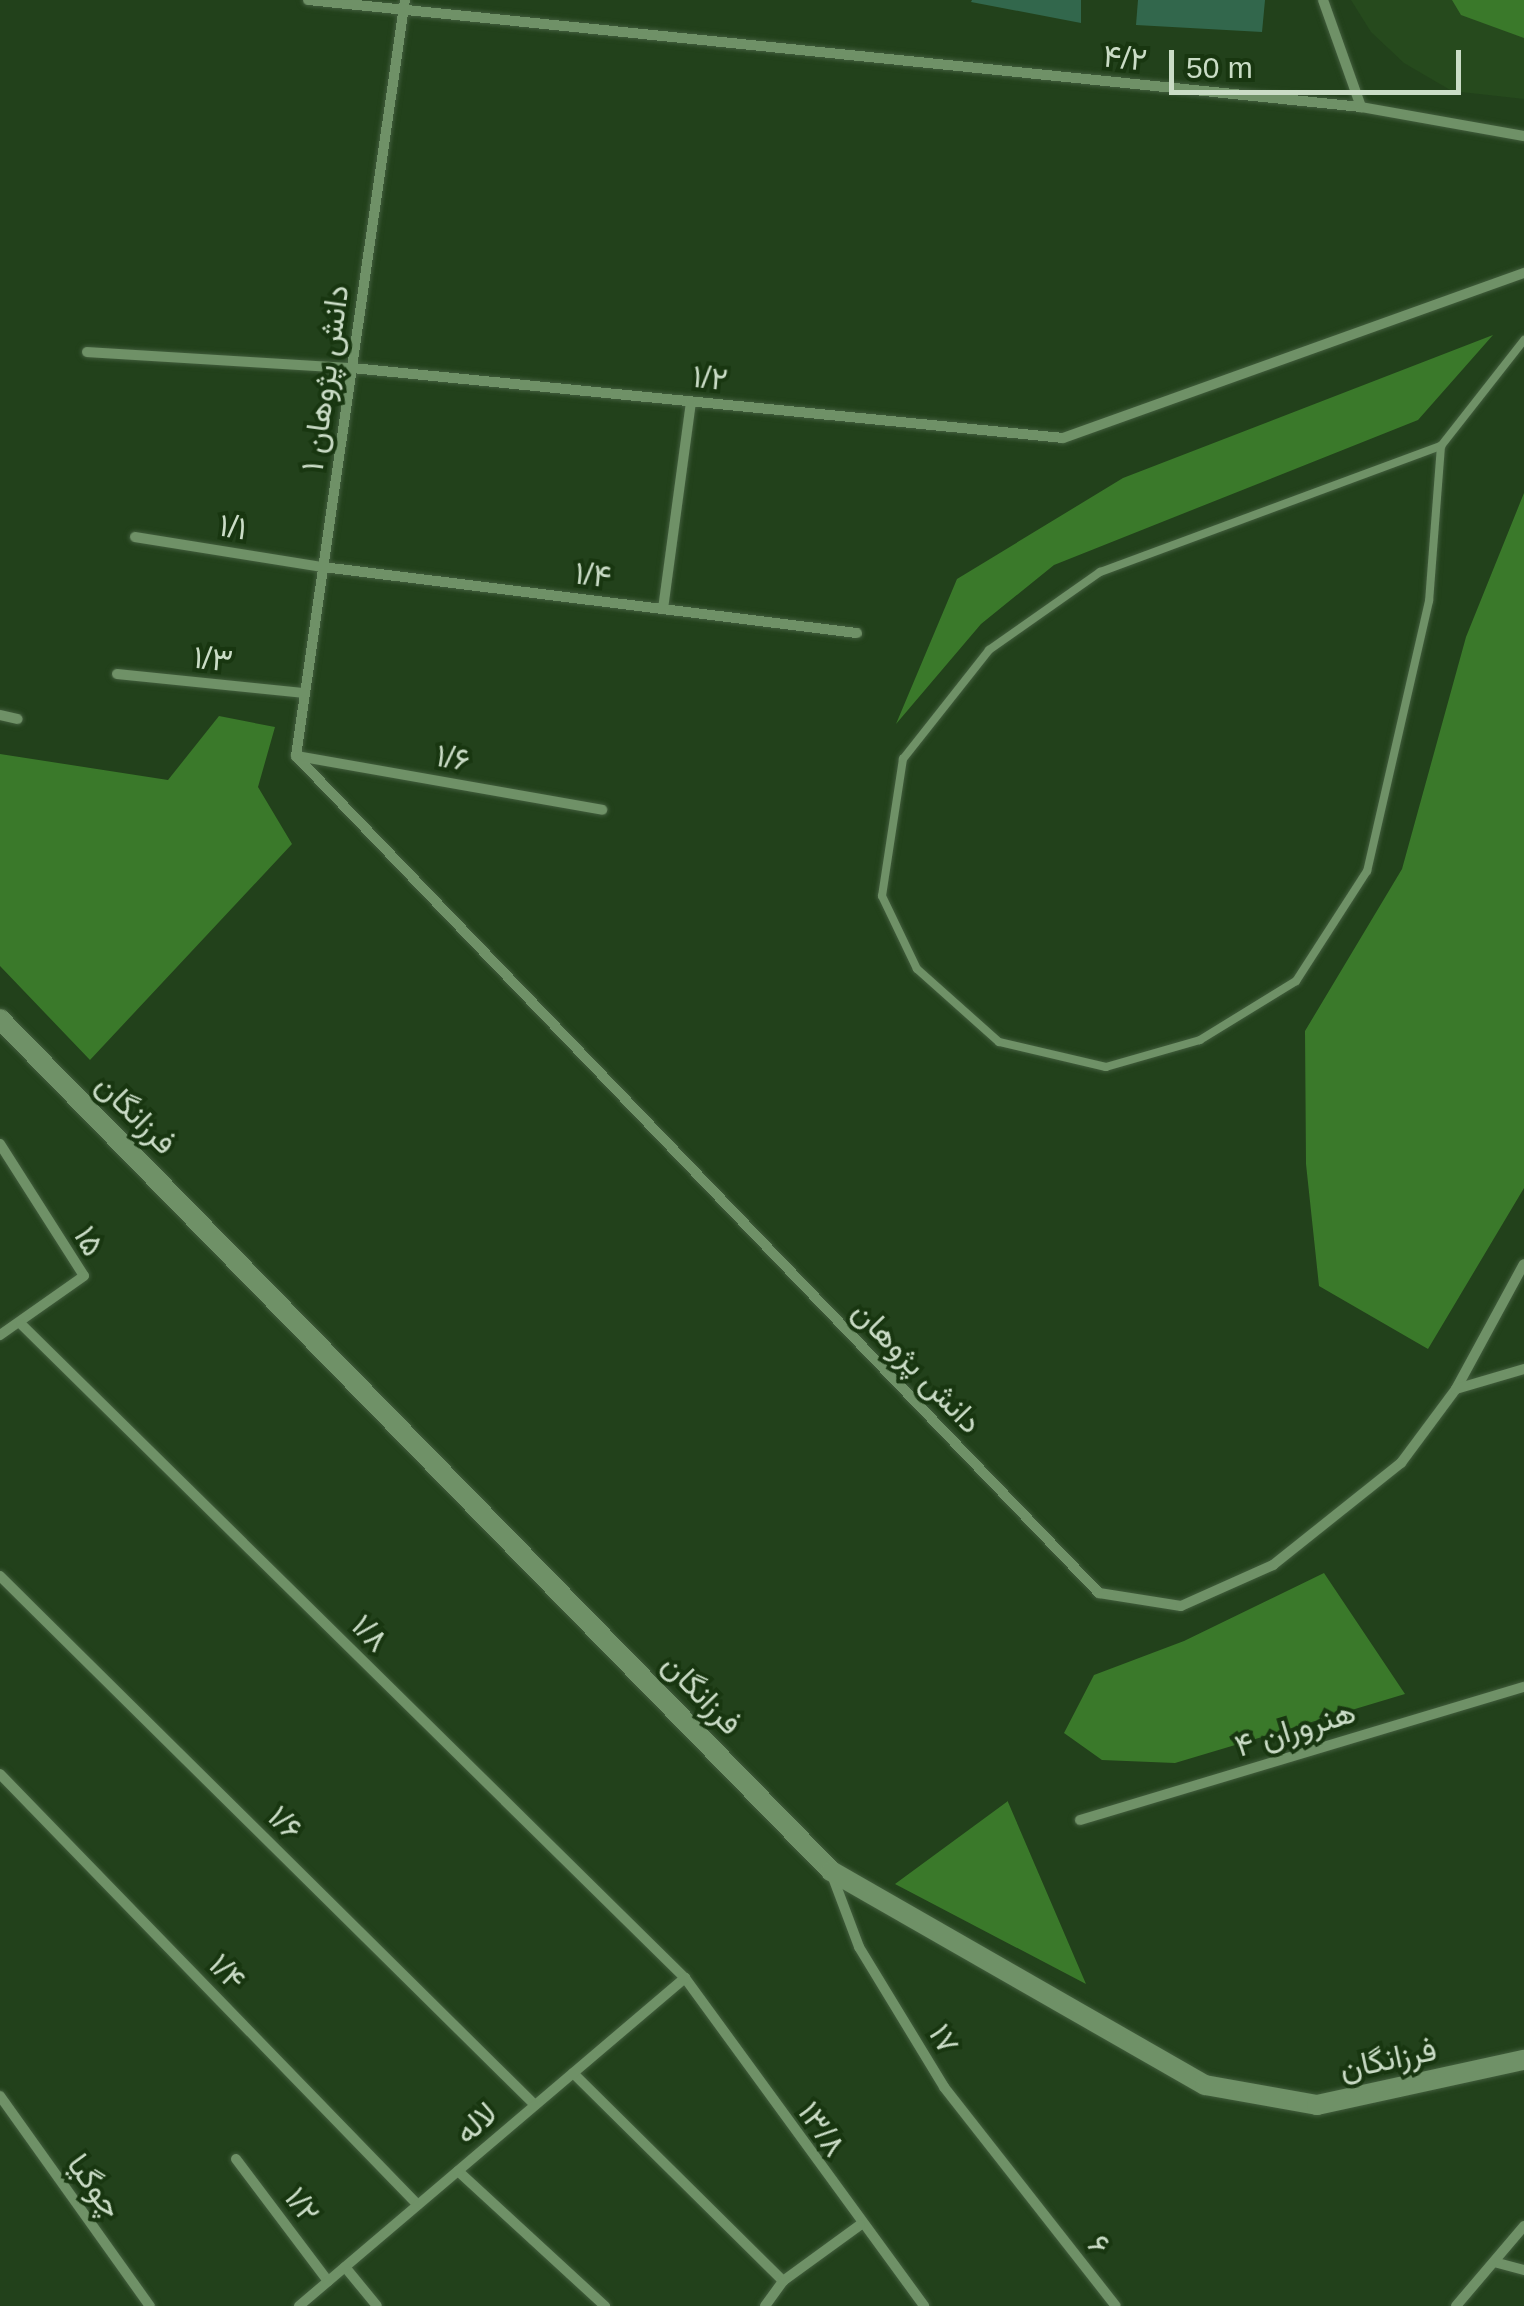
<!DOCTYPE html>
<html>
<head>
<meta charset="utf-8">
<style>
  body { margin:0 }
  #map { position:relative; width:1524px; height:2306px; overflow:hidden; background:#22411b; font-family:Arial,Vazirmatn,sans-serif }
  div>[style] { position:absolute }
  .built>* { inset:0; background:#264a1d }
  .forest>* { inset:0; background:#3a792a }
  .building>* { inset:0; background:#32674c }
  .roads { filter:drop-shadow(0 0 2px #425d3d) drop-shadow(0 0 2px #425d3d) }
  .lane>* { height:8px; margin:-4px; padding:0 4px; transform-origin:4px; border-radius:4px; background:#6f9167 }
  .street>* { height:10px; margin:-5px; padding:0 5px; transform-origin:5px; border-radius:5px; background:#6f9167 }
  .secondary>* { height:20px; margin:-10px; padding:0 10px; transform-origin:10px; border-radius:10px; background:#6f9167 }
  span { translate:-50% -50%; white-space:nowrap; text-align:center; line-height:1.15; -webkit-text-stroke:8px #183610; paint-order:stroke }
  .street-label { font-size:32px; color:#cadcc6 }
  .scale { position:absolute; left:1169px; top:50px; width:292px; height:45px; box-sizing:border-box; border:5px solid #cadcc6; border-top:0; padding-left:12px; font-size:30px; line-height:35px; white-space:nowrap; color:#cadcc6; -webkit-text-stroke:8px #183610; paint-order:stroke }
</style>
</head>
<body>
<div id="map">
  <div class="built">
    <div style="clip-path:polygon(1351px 0,1524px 0,1524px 99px,1452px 91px,1404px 63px,1371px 32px)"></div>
  </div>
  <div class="forest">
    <div style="clip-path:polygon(1452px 0,1524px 0,1524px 38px,1461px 15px)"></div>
    <div style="clip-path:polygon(1493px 335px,1418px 420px,1054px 565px,981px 624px,896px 724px,957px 579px,1123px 478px)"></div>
    <div style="clip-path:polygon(1524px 493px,1524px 1188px,1428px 1349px,1319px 1286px,1306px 1164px,1305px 1031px,1402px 869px,1466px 637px)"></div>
    <div style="clip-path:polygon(219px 716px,275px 727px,258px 787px,292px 844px,90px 1060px,0 966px,0 754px,168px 780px)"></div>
    <div style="clip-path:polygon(1324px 1573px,1405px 1694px,1175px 1763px,1102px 1760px,1064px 1733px,1094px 1675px,1184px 1641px)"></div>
    <div style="clip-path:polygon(1008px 1801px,1008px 1802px,1086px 1984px,895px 1884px)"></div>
  </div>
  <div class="building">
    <div style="clip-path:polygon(972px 0,1081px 0,1081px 23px,971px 2px)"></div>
    <div style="clip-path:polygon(1138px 0,1265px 0,1262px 32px,1136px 25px)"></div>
  </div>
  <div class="roads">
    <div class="lane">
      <div style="left:1441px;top:446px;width:155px;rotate:94.4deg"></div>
      <div style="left:1429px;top:601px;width:277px;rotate:102.9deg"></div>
      <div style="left:1367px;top:871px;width:131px;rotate:122.8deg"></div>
      <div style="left:1296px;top:981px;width:113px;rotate:148.4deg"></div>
      <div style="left:1200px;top:1040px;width:98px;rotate:164deg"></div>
      <div style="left:1106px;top:1067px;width:110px;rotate:-166.8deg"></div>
      <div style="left:999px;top:1042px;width:110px;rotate:-138.3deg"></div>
      <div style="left:917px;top:969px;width:81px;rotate:-115.6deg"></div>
      <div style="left:882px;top:896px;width:139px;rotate:-81.3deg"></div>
      <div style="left:903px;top:759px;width:139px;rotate:-51.7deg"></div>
      <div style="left:989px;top:650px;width:136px;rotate:-35.1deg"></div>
      <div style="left:1100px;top:572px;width:364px;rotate:-20.3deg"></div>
      <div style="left:1441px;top:446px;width:135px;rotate:-51.9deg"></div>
    </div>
    <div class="street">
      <div style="left:308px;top:0;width:1058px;rotate:5.8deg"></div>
      <div style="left:1361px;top:107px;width:166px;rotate:10.1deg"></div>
      <div style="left:1323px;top:0;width:114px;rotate:70.4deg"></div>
      <div style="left:87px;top:352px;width:265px;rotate:3.5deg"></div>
      <div style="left:352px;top:368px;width:714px;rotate:5.62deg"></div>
      <div style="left:1063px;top:438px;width:490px;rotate:-19.7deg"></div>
      <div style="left:135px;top:537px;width:190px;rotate:9.1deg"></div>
      <div style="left:323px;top:567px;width:538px;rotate:7.05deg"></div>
      <div style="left:663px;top:609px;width:209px;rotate:-82.3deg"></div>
      <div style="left:117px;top:674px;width:189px;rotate:5.8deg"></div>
      <div style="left:0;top:715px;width:18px;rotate:13deg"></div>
      <div style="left:296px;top:756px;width:1160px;rotate:46.19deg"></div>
      <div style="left:1099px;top:1593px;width:83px;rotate:9deg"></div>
      <div style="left:1181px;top:1606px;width:101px;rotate:-24deg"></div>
      <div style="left:1273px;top:1565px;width:164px;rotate:-38.6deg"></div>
      <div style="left:1401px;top:1463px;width:92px;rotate:-53.4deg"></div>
      <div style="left:1456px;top:1389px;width:142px;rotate:-61.5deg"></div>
      <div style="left:296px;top:756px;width:764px;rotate:-81.8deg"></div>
      <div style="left:297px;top:756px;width:310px;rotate:10deg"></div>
      <div style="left:0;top:1144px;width:156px;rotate:57.5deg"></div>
      <div style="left:84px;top:1276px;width:103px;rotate:144.9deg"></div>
      <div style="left:21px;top:1324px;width:932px;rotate:44.57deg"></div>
      <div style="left:685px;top:1978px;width:406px;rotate:53.9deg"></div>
      <div style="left:1456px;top:1389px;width:71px;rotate:-16.4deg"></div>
      <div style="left:0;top:1576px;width:752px;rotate:44.68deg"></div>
      <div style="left:0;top:1774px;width:600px;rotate:45.88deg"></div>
      <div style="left:1080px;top:1820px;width:463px;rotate:-16.7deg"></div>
      <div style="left:832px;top:1875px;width:77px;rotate:69.4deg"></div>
      <div style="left:859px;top:1947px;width:164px;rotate:58.7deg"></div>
      <div style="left:944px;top:2087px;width:278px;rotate:51.9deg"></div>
      <div style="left:573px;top:2073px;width:296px;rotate:44.7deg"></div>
      <div style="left:0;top:2096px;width:258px;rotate:54.5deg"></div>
      <div style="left:236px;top:2159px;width:153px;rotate:53deg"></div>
      <div style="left:458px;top:2171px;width:200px;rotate:42.6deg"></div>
      <div style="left:1494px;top:2262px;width:31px;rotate:15deg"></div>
      <div style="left:345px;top:2267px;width:50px;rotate:50.6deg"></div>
      <div style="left:299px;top:2306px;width:507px;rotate:-40.36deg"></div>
      <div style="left:765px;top:2306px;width:31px;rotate:-54deg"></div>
      <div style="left:783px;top:2281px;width:95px;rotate:-36deg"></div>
      <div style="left:1456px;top:2306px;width:105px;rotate:-49.6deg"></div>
    </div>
    <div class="secondary">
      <div style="left:0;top:1019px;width:1190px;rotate:45.71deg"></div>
      <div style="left:831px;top:1871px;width:431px;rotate:29.8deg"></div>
      <div style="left:1205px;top:2085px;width:114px;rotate:10.1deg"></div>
      <div style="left:1317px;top:2105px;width:212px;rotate:-12.3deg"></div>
    </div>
  </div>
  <div class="street-label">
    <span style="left:1125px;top:58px;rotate:6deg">۴/۲</span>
    <span style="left:325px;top:378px;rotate:-82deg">دانش پژوهان ۱</span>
    <span style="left:710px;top:378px;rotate:6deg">۱/۲</span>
    <span style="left:233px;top:527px;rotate:9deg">۱/۱</span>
    <span style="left:593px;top:575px;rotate:7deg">۱/۴</span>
    <span style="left:213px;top:659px;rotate:6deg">۱/۳</span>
    <span style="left:453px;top:758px;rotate:10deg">۱/۶</span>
    <span style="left:136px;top:1114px;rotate:45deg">فرزانگان</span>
    <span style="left:89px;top:1241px;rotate:61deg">۱۵</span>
    <span style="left:917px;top:1367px;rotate:46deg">دانش پژوهان</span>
    <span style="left:370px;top:1633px;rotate:45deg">۱/۸</span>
    <span style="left:702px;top:1694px;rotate:46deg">فرزانگان</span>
    <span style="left:1295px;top:1729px;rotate:-17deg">هنروران ۴</span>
    <span style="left:285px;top:1823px;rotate:45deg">۱/۶</span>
    <span style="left:227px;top:1972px;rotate:46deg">۱/۴</span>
    <span style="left:944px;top:2039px;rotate:59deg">۱۷</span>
    <span style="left:1388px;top:2059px;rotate:-12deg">فرزانگان</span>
    <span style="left:476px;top:2123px;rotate:-41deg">لاله</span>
    <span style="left:822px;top:2129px;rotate:55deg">۱۳/۸</span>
    <span style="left:95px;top:2186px;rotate:54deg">چوگیا</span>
    <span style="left:302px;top:2205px;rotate:53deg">۱/۲</span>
    <span style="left:1099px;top:2245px;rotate:51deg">۶</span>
  </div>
  <div class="scale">50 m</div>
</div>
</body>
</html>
